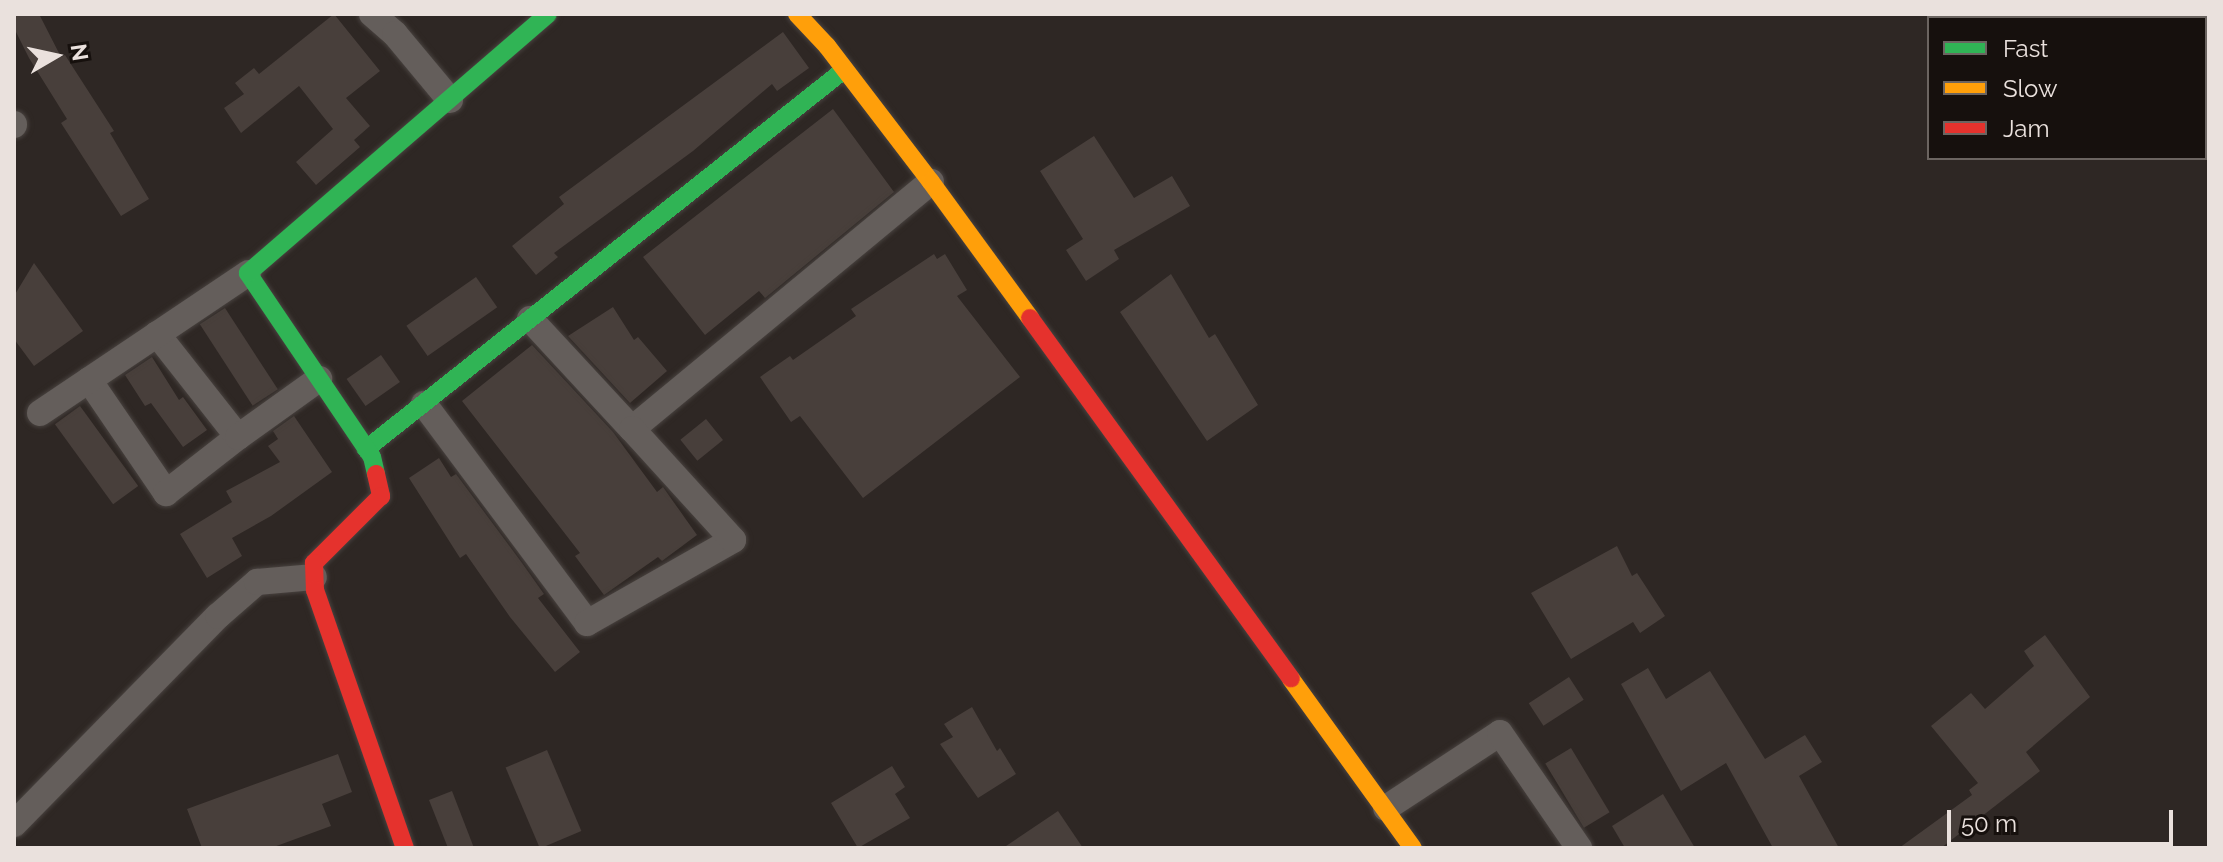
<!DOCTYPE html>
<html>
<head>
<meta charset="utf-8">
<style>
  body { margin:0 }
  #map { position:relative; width:2223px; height:862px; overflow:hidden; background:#2e2724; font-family:Raleway,sans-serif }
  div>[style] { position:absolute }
  .building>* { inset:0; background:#483f3b; transform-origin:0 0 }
  .roads { filter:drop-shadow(0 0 2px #48423f) drop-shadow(0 0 2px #48423f) }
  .street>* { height:26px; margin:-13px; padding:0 13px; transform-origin:13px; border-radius:13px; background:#645e5b }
  .fast>* { height:18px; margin:-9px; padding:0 9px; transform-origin:9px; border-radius:9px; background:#30b455 }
  .slow>* { height:18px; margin:-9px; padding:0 9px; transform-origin:9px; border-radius:9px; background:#ff9f0a }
  .jam>* { height:18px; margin:-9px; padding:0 9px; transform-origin:9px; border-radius:9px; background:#e5322d }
  span { translate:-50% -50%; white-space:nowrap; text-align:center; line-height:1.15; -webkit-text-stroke:6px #16100d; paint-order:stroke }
  .frame { position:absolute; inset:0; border:16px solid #eae1dd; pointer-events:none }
  .legend { position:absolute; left:1927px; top:16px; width:280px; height:144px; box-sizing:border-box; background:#16100d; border:2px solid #6b6460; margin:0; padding:10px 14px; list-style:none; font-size:24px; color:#eae1dd }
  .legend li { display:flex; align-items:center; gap:16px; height:40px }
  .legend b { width:40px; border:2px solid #6b6460 }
  .north { position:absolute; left:16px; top:16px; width:80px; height:80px; -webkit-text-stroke:6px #16100d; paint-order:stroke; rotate:81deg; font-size:22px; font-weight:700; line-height:32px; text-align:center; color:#eae1dd }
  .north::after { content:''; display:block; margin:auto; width:28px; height:36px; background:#eae1dd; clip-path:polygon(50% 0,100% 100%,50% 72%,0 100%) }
  .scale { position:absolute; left:1947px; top:810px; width:226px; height:36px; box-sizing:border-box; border:4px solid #eae1dd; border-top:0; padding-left:10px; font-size:24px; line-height:28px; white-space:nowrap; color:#eae1dd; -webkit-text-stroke:6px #16100d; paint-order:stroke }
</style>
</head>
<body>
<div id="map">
  <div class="building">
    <div style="clip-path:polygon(14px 14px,39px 14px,61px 57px,65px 55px,114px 131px,110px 133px,149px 199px,121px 216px,61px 123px,67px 119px,29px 58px,14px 28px)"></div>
    <div style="clip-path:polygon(334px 14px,380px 71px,346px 98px,370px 126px,354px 140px,360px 147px,316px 185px,296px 162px,333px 129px,299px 86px,241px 133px,224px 108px,244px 94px,235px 83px,254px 68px,259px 74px)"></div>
    <div style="clip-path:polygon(783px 32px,809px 68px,777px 91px,772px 84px,693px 151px,554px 253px,558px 257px,536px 275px,512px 246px,564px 204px,559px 197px)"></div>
    <div style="clip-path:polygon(833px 109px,894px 192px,765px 298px,759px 291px,705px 335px,643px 257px)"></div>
    <div style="clip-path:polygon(1094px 136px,1134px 198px,1172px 176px,1190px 206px,1114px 250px,1119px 259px,1086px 281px,1066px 250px,1083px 239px,1040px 171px)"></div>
    <div style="clip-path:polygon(934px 254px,937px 259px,945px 254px,967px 290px,957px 296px,1020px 377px,863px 498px,800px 416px,791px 422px,760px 377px,790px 356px,793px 360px,856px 316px,851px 309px)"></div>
    <div style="clip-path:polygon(34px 263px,83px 331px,34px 366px,14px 339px,14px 296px)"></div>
    <div style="clip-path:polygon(1171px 274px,1209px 338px,1215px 334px,1258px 405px,1207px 441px,1120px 312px)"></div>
    <div style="left:476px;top:277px;width:37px;height:85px;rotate:55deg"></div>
    <div style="clip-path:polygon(613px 307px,634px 340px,638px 337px,667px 371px,630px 403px,568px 336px)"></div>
    <div style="left:225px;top:308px;width:97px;height:30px;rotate:57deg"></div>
    <div style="clip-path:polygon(532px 345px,613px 432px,657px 492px,663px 487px,697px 535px,662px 561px,658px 557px,604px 595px,575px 556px,580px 553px,462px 401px)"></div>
    <div style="left:381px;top:355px;width:33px;height:42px;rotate:55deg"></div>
    <div style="clip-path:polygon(152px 357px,179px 400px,183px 397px,207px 430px,183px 447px,151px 403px,145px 406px,125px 375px)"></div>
    <div style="left:80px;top:406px;width:99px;height:31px;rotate:54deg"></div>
    <div style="clip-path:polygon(294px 416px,332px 472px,271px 516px,232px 538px,242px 556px,207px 578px,180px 534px,232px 502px,226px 491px,280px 462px,268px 446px,278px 439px,273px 431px)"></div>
    <div style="left:706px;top:419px;width:27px;height:33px;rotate:51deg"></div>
    <div style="clip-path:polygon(439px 458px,451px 477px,456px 474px,522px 563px,544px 594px,538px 598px,580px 652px,555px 672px,510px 617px,466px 554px,460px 558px,409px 478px)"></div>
    <div style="clip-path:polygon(1617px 546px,1632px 576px,1637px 573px,1665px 616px,1640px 633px,1633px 622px,1571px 659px,1531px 593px)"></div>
    <div style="clip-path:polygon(2045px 635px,2090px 697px,2026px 752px,2040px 771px,1941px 848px,1899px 848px,1972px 795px,1969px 790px,1978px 783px,1931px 726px,1971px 693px,1985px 709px,2034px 666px,2024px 651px)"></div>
    <div style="clip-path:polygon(1648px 668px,1666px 699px,1710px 671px,1765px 759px,1805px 735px,1822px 762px,1799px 776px,1839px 848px,1773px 848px,1726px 763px,1681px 791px,1621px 684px)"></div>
    <div style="left:1569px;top:677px;width:27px;height:48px;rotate:57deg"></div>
    <div style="clip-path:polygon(972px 707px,997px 751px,1000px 748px,1016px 774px,978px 798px,940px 744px,953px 737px,944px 724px)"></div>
    <div style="left:1571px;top:748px;width:75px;height:30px;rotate:59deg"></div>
    <div style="left:547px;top:750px;width:88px;height:45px;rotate:67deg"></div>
    <div style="clip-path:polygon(338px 754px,352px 792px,322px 804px,331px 826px,271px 848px,202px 848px,187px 809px)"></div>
    <div style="clip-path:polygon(892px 766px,905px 787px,895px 794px,910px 818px,858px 848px,831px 803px)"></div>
    <div style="clip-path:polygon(452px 791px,474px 848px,448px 848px,429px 800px)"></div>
    <div style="clip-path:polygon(1663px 794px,1695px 848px,1625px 848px,1612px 826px)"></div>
    <div style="clip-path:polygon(1058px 811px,1083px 848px,1003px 848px)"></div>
  </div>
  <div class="roads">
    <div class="street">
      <div style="left:372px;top:14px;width:30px;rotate:41deg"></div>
      <div style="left:395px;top:34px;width:86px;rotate:50.2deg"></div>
      <div style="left:14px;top:124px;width:1px;rotate:90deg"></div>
      <div style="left:530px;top:319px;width:150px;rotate:47.2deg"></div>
      <div style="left:632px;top:429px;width:388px;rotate:-39.6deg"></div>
      <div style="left:89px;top:380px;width:137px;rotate:55.7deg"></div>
      <div style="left:166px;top:493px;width:91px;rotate:-37.9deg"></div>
      <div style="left:238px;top:437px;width:131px;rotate:-128.2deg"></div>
      <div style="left:424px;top:404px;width:273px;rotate:53.3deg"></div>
      <div style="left:587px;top:623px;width:168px;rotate:-29.6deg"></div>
      <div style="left:733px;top:540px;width:150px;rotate:-132.3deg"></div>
      <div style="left:40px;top:413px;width:251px;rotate:-33.9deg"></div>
      <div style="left:238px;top:437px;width:100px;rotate:-35.6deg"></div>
      <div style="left:1386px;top:808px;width:136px;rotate:-33.3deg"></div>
      <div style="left:1500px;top:733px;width:140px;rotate:55.5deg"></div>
      <div style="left:14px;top:824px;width:291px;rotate:-45.6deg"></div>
      <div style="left:218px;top:616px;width:52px;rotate:-41.1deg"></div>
      <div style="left:257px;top:582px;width:57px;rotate:-5deg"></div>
    </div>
    <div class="fast">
      <div style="left:366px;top:449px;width:610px;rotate:-38.41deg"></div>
      <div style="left:376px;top:474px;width:17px;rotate:-103deg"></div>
      <div style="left:372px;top:457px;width:222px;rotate:-124deg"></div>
      <div style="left:248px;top:273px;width:396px;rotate:-40.8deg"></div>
    </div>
    <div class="slow">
      <div style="left:797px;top:14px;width:44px;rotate:46.8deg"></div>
      <div style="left:827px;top:46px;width:171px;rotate:52.6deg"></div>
      <div style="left:931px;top:182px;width:168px;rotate:53.9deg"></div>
      <div style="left:1291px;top:679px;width:208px;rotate:54.2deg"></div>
    </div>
    <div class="jam">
      <div style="left:1030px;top:318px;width:445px;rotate:54.1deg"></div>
      <div style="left:376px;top:474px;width:23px;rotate:77deg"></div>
      <div style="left:381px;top:496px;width:95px;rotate:135deg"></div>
      <div style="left:314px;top:563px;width:27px;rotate:88deg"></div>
      <div style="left:315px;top:590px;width:273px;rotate:70.8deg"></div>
    </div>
  </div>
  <div class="frame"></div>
  <ul class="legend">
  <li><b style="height:10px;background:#30b455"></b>Fast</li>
  <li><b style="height:10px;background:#ff9f0a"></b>Slow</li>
  <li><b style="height:10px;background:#e5322d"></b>Jam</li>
  </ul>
  <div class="north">N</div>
  <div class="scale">50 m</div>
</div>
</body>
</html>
